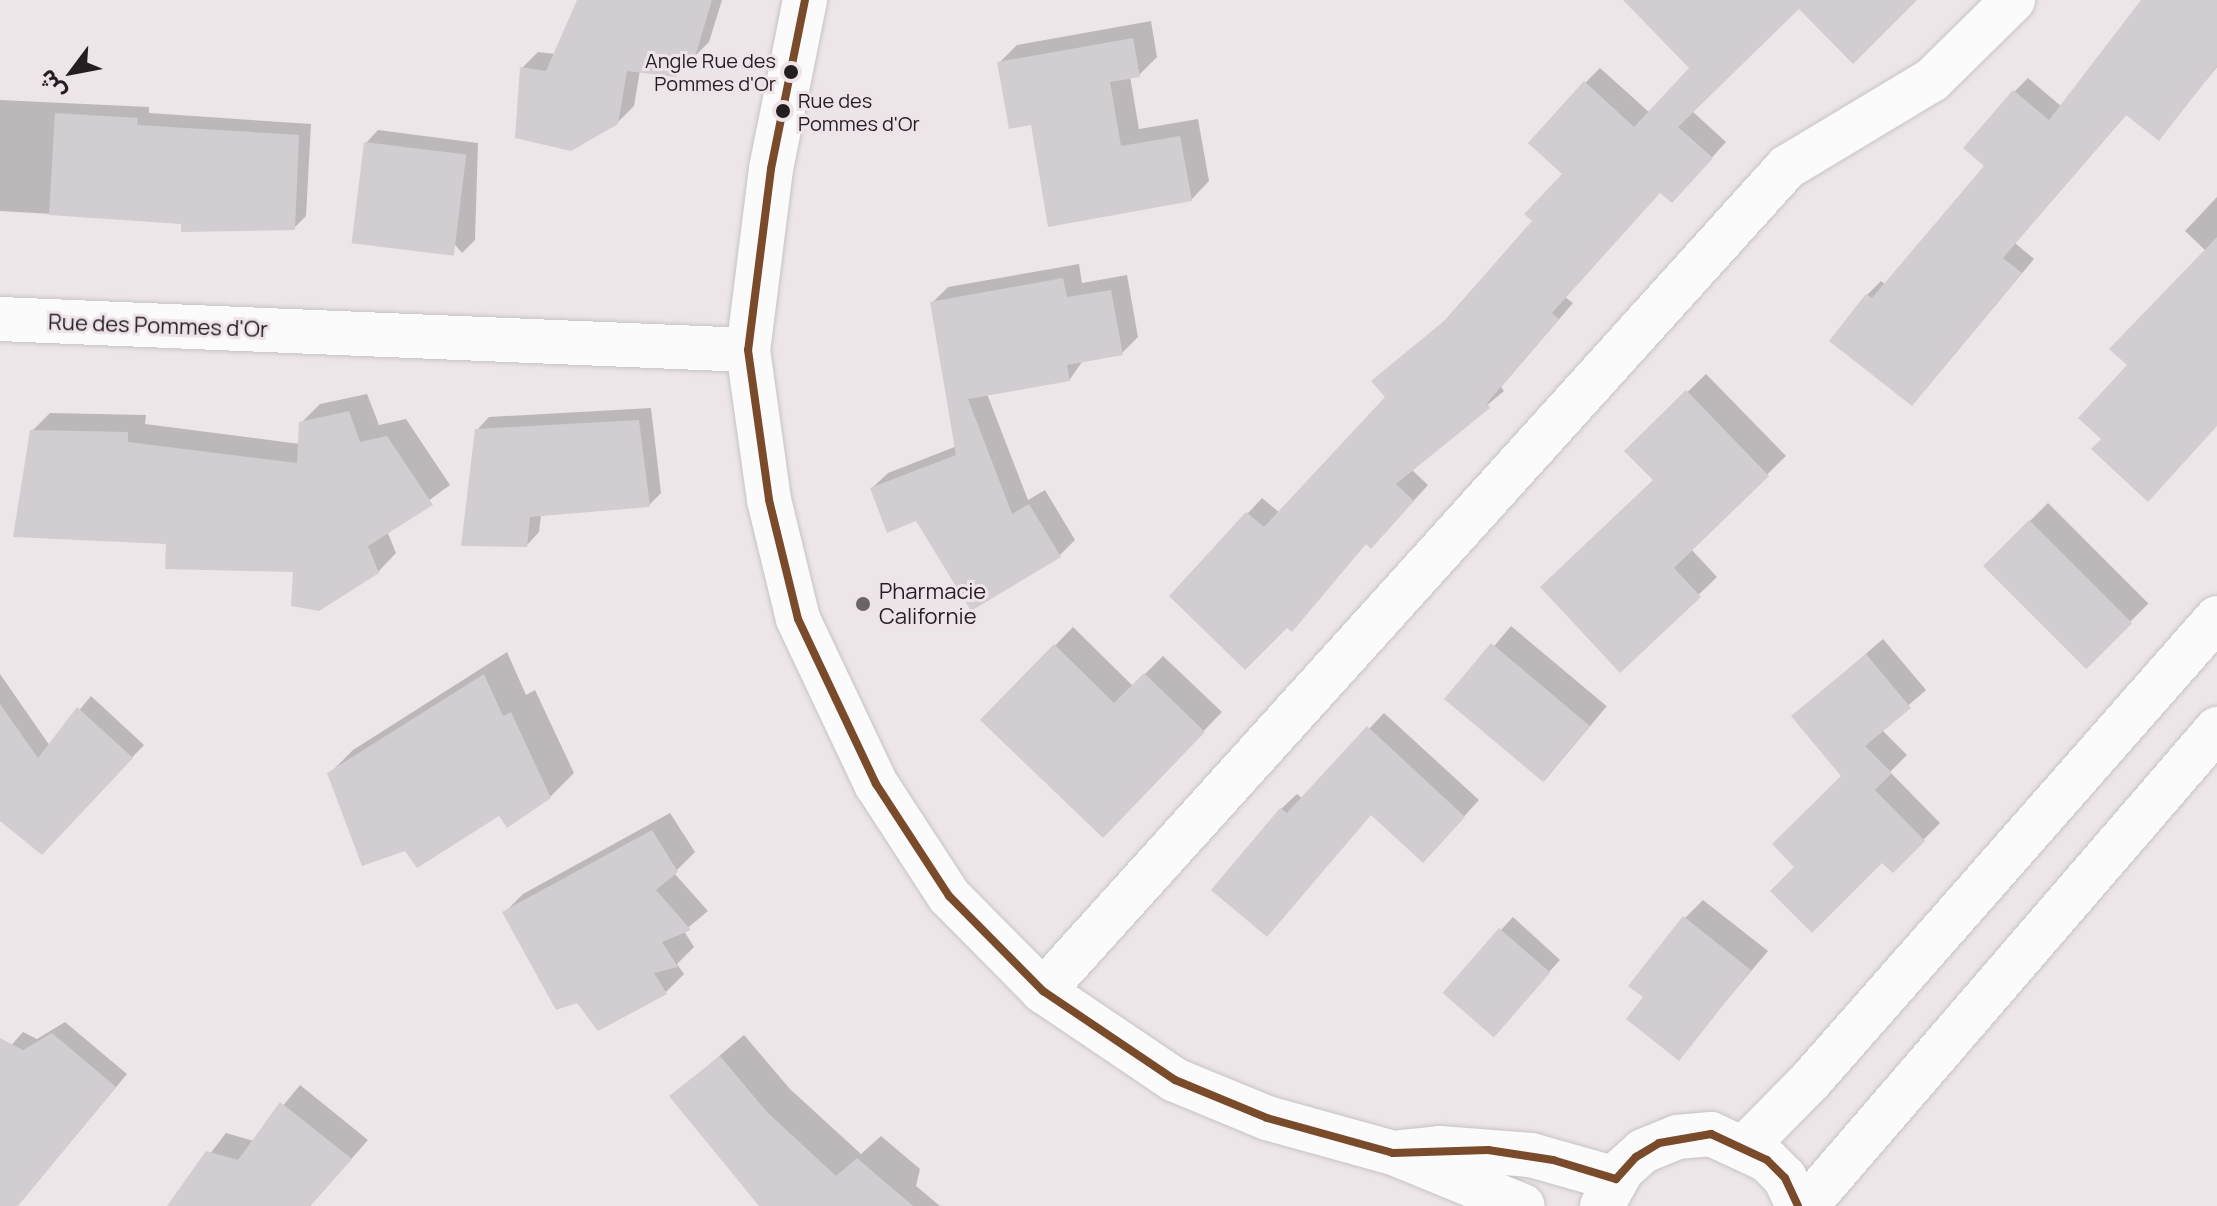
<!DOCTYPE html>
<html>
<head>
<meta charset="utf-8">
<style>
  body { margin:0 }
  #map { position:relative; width:2217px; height:1206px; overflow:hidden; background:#ece6e9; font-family:Manrope,"Noto Sans Arabic",sans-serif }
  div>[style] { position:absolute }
  .shadow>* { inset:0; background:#0003; transform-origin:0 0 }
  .building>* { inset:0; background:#d2cdd0; transform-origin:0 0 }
  .roads { filter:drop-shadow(0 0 2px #c7c3c5) drop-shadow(0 0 2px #c7c3c5) }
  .minor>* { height:44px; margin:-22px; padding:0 22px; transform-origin:22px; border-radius:22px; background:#fcfbfc }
  .major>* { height:44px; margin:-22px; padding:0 22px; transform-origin:22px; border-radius:22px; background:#fcfbfc }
  .bus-1>* { height:8px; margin:-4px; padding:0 4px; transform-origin:4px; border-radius:4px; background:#7a4b2a }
  .dots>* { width:22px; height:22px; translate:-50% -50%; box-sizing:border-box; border:4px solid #efe3ea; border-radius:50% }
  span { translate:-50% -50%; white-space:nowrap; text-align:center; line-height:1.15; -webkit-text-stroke:6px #efe3ea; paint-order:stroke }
  .bus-label { font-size:20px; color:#231f21 }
  .right { translate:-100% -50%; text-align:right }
  .left { translate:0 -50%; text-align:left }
  .street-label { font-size:22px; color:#231f21 }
  .poi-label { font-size:22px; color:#231f21 }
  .north { position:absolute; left:32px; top:32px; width:80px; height:80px; -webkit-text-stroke:6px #efe3ea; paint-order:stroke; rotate:238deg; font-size:22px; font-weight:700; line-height:32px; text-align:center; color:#231f21 }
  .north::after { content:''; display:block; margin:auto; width:28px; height:36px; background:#231f21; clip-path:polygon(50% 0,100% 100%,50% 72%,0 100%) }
</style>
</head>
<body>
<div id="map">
  <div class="shadow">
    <div style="clip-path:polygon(580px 0,722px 0,709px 42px,692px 59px,640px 70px,634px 106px,617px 123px,522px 68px,538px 52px,555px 54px)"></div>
    <div style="clip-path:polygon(1626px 0,1914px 0,1799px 7px,1692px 111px,1726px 142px,1687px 185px,1661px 191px,1565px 297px,1573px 303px,1501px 387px,1504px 391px,1411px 469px,1428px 485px,1386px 531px,1367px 543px,1172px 595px,1262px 498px,1280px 513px,1387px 397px,1374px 381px,1455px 312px,1535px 221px,1565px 174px,1585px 83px,1600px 68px,1650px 113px,1692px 68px)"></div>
    <div style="clip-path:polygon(2144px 0,2217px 0,2217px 67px,2159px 138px,2127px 114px,2015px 243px,2034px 259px,1925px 390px,1867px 295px,1881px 281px,1886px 285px,1987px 166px,1966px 148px,2015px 91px,2028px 78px,2062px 107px)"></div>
    <div style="clip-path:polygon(1151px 21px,1157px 57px,1139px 75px,1130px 76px,1139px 129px,1198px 119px,1209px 181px,1191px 200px,1032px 123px,999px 63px,1017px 45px)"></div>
    <div style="clip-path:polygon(0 100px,149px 107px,149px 113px,311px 124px,306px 216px,294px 228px,0 211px)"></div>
    <div style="clip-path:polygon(378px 130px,478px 143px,475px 240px,462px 253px,366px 143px)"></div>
    <div style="clip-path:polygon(2217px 197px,2217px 425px,2104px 439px,2130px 365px,2206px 251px,2185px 231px)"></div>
    <div style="clip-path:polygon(1079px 264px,1082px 283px,1127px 275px,1138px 337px,1122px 353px,1084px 359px,1070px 379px,987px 394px,1028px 500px,1045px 490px,1075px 540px,1059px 556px,917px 519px,872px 488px,888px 473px,957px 446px,932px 303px,948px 287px)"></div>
    <div style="clip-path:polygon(1706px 374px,1786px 456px,1691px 549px,1717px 577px,1620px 670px,1655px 480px,1627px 451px)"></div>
    <div style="clip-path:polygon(367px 394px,379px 425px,406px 419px,450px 485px,387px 531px,396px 553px,378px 572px,295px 570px,169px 542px,32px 431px,50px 413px,146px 415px,145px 424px,300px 444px,301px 423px,320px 404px)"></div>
    <div style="clip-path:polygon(651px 408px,661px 493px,649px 505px,541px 514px,539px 532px,527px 545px,477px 430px,489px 417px)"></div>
    <div style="left:2048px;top:503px;width:142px;height:88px;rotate:45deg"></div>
    <div style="left:1511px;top:626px;width:125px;height:97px;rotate:40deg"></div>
    <div style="clip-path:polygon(1073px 627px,1133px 686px,1163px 656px,1222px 712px,1103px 835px,983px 720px)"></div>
    <div style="clip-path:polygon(1883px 639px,1926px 690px,1881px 729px,1907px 755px,1890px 772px,1940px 823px,1893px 871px,1882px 860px,1797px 867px,1843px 776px,1794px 716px)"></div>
    <div style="clip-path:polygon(507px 652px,526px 695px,535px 690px,574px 773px,550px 797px,406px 848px,330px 773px,353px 750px)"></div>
    <div style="clip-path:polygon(0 674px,50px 746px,91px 696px,144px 745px,54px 840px,0 819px)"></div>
    <div style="clip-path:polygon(1384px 713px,1479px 800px,1438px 845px,1372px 813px,1267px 935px,1281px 809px,1297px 794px,1303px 799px)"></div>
    <div style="clip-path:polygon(670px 813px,695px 852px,674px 873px,708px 911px,684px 931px,694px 947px,677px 964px,684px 974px,666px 992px,505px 912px,523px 894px)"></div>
    <div style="clip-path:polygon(1703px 900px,1768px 951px,1678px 1058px,1646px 997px,1685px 918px)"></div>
    <div style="clip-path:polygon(1513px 917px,1560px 960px,1504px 1022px,1444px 992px)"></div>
    <div style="clip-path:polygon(65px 1022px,127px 1074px,25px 1197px,9px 1206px,0 1199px,0 1058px,23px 1032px,37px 1039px)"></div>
    <div style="clip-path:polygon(744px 1035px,790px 1089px,861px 1154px,881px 1136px,920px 1169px,916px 1186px,940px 1206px,761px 1206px,672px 1096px)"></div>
    <div style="clip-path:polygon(300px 1085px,368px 1140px,310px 1206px,170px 1206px,226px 1133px,254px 1141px)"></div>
  </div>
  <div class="building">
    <div style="clip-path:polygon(577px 0,712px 0,694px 60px,676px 77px,627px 71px,618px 124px,571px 151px,515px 138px,520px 67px,546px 71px)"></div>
    <div style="clip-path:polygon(1623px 0,1917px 0,1853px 64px,1799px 9px,1678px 127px,1713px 158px,1672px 203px,1660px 193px,1552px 313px,1559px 319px,1487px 403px,1490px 408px,1396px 484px,1414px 501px,1371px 549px,1366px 544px,1292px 632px,1287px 628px,1245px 670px,1169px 596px,1246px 512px,1264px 527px,1385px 397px,1371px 381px,1444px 321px,1532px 221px,1524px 214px,1562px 174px,1528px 143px,1584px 81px,1634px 127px,1689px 68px)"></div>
    <div style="clip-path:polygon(2141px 0,2217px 0,2217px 66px,2159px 141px,2126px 115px,2003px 258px,2022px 273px,1912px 406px,1829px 341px,1866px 294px,1872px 298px,1984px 166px,1963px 148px,2013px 90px,2049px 120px)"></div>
    <div style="clip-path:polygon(1133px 38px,1140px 77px,1110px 82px,1121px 146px,1180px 136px,1192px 201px,1048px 227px,1031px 125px,1009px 129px,997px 62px)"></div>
    <div style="clip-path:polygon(55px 113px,138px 118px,137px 125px,299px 135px,295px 230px,181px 232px,181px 224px,49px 215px)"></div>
    <div style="left:364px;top:142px;width:103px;height:102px;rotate:7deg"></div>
    <div style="clip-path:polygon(2217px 237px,2217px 426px,2148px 502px,2091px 449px,2101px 439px,2078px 418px,2127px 365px,2109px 349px)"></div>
    <div style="clip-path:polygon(1063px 278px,1067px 297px,1111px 290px,1123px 355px,1067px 365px,1070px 381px,968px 399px,1012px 514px,1029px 504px,1061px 557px,971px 611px,916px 521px,887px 533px,870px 488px,956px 455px,930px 302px)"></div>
    <div style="clip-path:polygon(1686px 390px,1769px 476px,1674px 568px,1701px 597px,1620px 673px,1540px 587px,1653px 480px,1624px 451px)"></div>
    <div style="clip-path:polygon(349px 411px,360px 442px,387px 436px,433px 505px,368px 546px,379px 573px,319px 611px,291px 606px,293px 572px,165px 569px,166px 544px,13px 537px,30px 430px,128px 432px,128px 442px,297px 463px,299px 422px)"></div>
    <div style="clip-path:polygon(639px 420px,650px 507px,530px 517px,527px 547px,461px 546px,475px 429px)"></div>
    <div style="left:2029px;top:520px;width:146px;height:65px;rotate:45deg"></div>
    <div style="left:1491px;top:643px;width:129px;height:73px;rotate:40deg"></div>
    <div style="clip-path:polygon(1054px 644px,1114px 703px,1144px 673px,1205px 732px,1103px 838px,980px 720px)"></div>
    <div style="clip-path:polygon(1866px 654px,1911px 708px,1865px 746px,1892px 773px,1875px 790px,1925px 841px,1893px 873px,1882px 863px,1812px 933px,1770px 891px,1794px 867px,1772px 844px,1841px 776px,1791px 716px)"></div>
    <div style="clip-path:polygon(484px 674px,503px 716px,511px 712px,551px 798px,507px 828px,499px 816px,417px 868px,405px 851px,362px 866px,327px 773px)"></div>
    <div style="clip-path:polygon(0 704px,38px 758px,77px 707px,133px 758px,42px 855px,0 821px)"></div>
    <div style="clip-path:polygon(1367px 726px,1465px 817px,1423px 863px,1371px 815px,1267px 937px,1211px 890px,1280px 808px,1287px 813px)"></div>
    <div style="clip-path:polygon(652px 830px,678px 872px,656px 890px,691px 930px,662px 942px,678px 967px,654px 973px,667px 994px,598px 1031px,577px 1003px,556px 1010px,502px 912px)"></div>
    <div style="clip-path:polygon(1683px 916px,1751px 970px,1679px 1061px,1626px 1019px,1643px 997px,1628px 986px)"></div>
    <div style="left:1499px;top:928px;width:68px;height:86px;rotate:41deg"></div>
    <div style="clip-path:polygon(52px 1033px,116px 1087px,18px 1206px,0 1206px,0 1038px,23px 1050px)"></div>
    <div style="clip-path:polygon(720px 1056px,767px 1112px,836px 1176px,857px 1158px,913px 1206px,759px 1206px,669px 1096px)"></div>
    <div style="clip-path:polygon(280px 1102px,352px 1159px,310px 1206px,167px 1206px,206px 1151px,238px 1160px)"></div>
  </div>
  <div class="roads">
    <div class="minor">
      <div style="left:0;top:319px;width:749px;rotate:2.37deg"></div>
      <div style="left:1043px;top:991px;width:1110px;rotate:-47.92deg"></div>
      <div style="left:1787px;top:167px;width:169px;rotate:-31deg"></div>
      <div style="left:1932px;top:80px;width:114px;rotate:-44.6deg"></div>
    </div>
    <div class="major">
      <div style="left:805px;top:0;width:172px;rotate:101.4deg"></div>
      <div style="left:771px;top:169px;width:182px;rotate:97.2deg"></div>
      <div style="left:748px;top:350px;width:151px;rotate:82deg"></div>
      <div style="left:769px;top:500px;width:122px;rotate:76.3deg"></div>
      <div style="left:798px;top:619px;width:183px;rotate:64.7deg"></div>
      <div style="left:876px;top:784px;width:134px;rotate:56.9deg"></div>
      <div style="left:949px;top:896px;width:134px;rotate:45.3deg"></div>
      <div style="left:1043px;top:991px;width:159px;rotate:34deg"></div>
      <div style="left:1175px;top:1080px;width:100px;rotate:22.4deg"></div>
      <div style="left:1267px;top:1118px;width:131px;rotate:15.5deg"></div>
      <div style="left:1393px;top:1153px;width:140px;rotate:22.2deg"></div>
      <div style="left:1746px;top:1146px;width:93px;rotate:-45.4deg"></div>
      <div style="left:1811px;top:1080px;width:615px;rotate:-48.69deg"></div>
      <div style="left:1402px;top:1152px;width:38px;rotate:-6deg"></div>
      <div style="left:1440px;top:1148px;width:91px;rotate:4.4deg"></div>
      <div style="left:1531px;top:1155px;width:88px;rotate:15.8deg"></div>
      <div style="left:1602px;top:1206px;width:41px;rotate:-60.9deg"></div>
      <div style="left:1622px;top:1170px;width:28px;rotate:-42deg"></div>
      <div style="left:1643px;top:1151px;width:37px;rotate:-22deg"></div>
      <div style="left:1677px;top:1137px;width:34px;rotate:-5deg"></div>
      <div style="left:1711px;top:1134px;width:62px;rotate:24.9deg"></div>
      <div style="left:1767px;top:1160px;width:25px;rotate:45deg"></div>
      <div style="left:1785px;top:1178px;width:31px;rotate:65deg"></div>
      <div style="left:1806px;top:1206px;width:630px;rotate:-49.25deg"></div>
    </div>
  </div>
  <div class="bus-1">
    <div style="left:805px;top:0;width:172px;rotate:101.4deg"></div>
    <div style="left:771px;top:169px;width:182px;rotate:97.2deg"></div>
    <div style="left:748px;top:350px;width:151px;rotate:82deg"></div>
    <div style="left:769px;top:500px;width:122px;rotate:76.3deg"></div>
    <div style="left:798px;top:619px;width:183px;rotate:64.7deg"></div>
    <div style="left:876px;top:784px;width:134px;rotate:56.9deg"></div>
    <div style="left:949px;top:896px;width:134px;rotate:45.3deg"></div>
    <div style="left:1043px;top:991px;width:159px;rotate:34deg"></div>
    <div style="left:1175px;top:1080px;width:100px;rotate:22.4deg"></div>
    <div style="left:1267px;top:1118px;width:131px;rotate:15.5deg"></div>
    <div style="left:1393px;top:1153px;width:95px;rotate:-1.8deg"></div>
    <div style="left:1488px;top:1150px;width:66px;rotate:8.7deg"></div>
    <div style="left:1553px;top:1160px;width:66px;rotate:16.8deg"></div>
    <div style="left:1616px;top:1179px;width:30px;rotate:-48deg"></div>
    <div style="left:1636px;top:1157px;width:27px;rotate:-31deg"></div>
    <div style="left:1659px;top:1143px;width:53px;rotate:-9.8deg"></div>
    <div style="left:1711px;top:1134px;width:62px;rotate:24.9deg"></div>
    <div style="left:1767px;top:1160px;width:25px;rotate:45deg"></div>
    <div style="left:1785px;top:1178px;width:31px;rotate:65deg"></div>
  </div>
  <div class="dots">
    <div style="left:791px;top:72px;background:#231f21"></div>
    <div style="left:783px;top:111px;background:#231f21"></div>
    <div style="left:863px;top:604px;background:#696567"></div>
  </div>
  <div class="bus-label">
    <span class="right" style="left:776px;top:72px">Angle Rue des<br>Pommes d'Or</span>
    <span class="left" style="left:798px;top:112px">Rue des<br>Pommes d'Or</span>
  </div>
  <div class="street-label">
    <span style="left:158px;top:326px;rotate:2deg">Rue des Pommes d'Or</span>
  </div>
  <div class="poi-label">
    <span class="left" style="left:879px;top:604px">Pharmacie<br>Californie</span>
  </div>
  <div class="north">ش</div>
</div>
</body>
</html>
